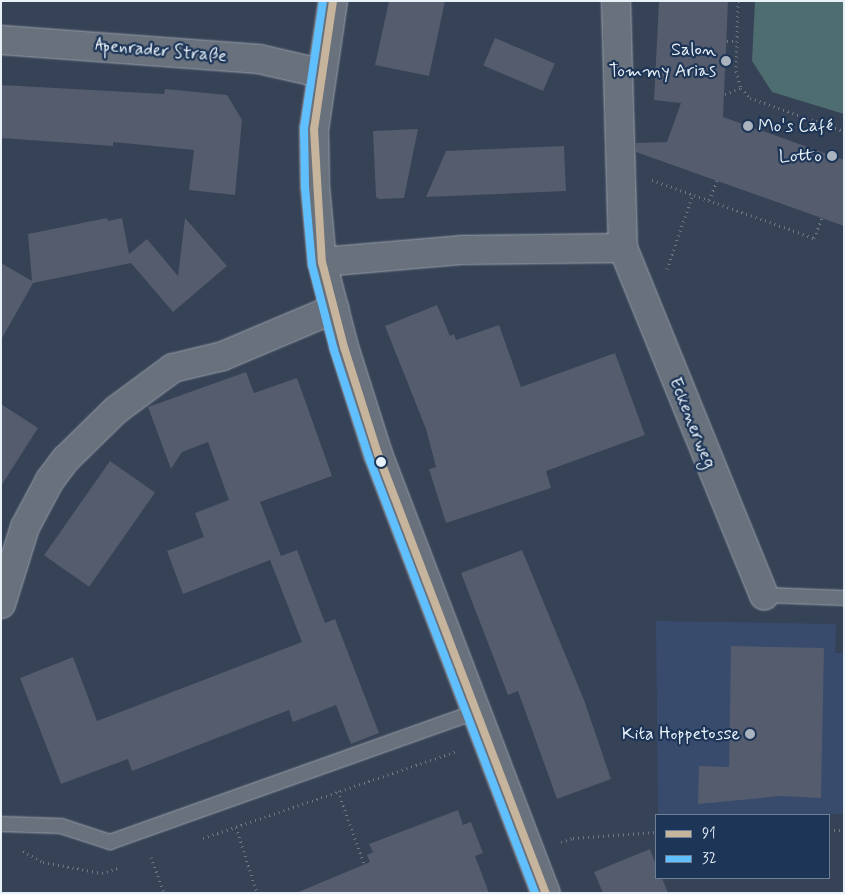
<!DOCTYPE html>
<html>
<head>
<meta charset="utf-8">
<style>
  body { margin:0 }
  #map { position:relative; width:845px; height:894px; overflow:hidden; background:#364256; font-family:Mynerve,sans-serif }
  div>[style] { position:absolute }
  .built>* { inset:0; background:#384b6d }
  .green>* { inset:0; background:#4e6d70 }
  .building>* { inset:0; background:#545c6d; transform-origin:0 0 }
  .path>* { height:3px; margin-top:-1.5px; transform-origin:0; background:repeating-linear-gradient(90deg,#717882 0 1px,transparent 0 5px) }
  .roads { filter:drop-shadow(0 0 1px #9ba2ac) drop-shadow(0 0 1px #9ba2ac) }
  .service>* { height:14px; margin:-7px; padding:0 7px; transform-origin:7px; border-radius:7px; background:#68717c }
  .minor>* { height:28px; margin:-14px; padding:0 14px; transform-origin:14px; border-radius:14px; background:#68717c }
  .bus-1>* { height:8px; margin:-4px; padding:0 4px; transform-origin:4px; border-radius:4px; background:#c7b49c }
  .bus-2>* { height:8px; margin:-4px; padding:0 4px; transform-origin:4px; border-radius:4px; background:#60bfff }
  .dots>* { width:14px; height:14px; translate:-50% -50%; box-sizing:border-box; border:2px solid #1d3557; border-radius:50% }
  span { translate:-50% -50%; white-space:nowrap; text-align:center; line-height:1.15; -webkit-text-stroke:4.5px #1d3557; paint-order:stroke }
  .street-label { font-size:18px; color:#e8f1f8 }
  .poi-label { font-size:18px; color:#e8f1f8 }
  .right { translate:-100% -50%; text-align:right }
  .left { translate:0 -50%; text-align:left }
  .frame { position:absolute; inset:0; border:2px solid #e8f1f8; pointer-events:none }
  .legend { position:absolute; left:655px; top:814px; width:175px; height:65px; box-sizing:border-box; background:#1d3557; border:1px solid #6e8097; margin:0; padding:6px 9px; list-style:none; font-size:15px; color:#e8f1f8 }
  .legend li { display:flex; align-items:center; gap:10px; height:25px }
  .legend b { width:25px; border:1px solid #6e8097 }
</style>
</head>
<body>
<div id="map">
  <div class="built">
    <div style="clip-path:polygon(656px 621px,836px 624px,835px 653px,844px 653px,844px 814px,658px 815px)"></div>
  </div>
  <div class="green">
    <div style="clip-path:polygon(755px 1px,844px 1px,844px 114px,772px 92px,752px 61px)"></div>
  </div>
  <div class="building">
    <div style="clip-path:polygon(389px 1px,445px 1px,429px 76px,375px 65px)"></div>
    <div style="clip-path:polygon(659px 1px,728px 1px,723px 117px,844px 160px,844px 226px,636px 152px,636px 143px,667px 142px,681px 103px,654px 100px)"></div>
    <div style="left:495px;top:38px;width:65px;height:30px;rotate:23deg"></div>
    <div style="clip-path:polygon(1px 85px,164px 94px,165px 89px,227px 95px,242px 120px,235px 195px,189px 190px,194px 150px,113px 142px,113px 146px,1px 138px)"></div>
    <div style="clip-path:polygon(418px 129px,404px 198px,379px 199px,376px 197px,373px 131px)"></div>
    <div style="clip-path:polygon(564px 146px,566px 191px,426px 197px,446px 151px)"></div>
    <div style="clip-path:polygon(107px 218px,108px 221px,122px 218px,129px 254px,147px 239px,178px 276px,185px 218px,227px 266px,173px 312px,131px 263px,33px 283px,1px 340px,1px 263px,32px 281px,28px 234px)"></div>
    <div style="clip-path:polygon(437px 305px,450px 336px,454px 334px,456px 340px,499px 325px,521px 387px,615px 353px,645px 435px,546px 471px,551px 488px,446px 523px,429px 469px,436px 467px,426px 429px,385px 326px)"></div>
    <div style="clip-path:polygon(246px 372px,254px 393px,297px 378px,332px 476px,260px 502px,281px 556px,297px 550px,325px 623px,335px 619px,379px 733px,351px 744px,336px 705px,293px 722px,289px 710px,132px 771px,128px 759px,61px 784px,20px 678px,73px 657px,97px 721px,302px 642px,270px 560px,183px 594px,167px 551px,204px 537px,195px 513px,229px 500px,208px 442px,182px 452px,171px 469px,148px 407px)"></div>
    <div style="clip-path:polygon(1px 404px,38px 428px,1px 486px)"></div>
    <div style="left:110px;top:461px;width:55px;height:115px;rotate:35deg"></div>
    <div style="clip-path:polygon(522px 550px,584px 700px,611px 779px,557px 799px,518px 691px,508px 695px,461px 573px)"></div>
    <div style="clip-path:polygon(731px 646px,824px 648px,821px 798px,781px 796px,698px 804px,699px 766px,729px 767px)"></div>
    <div style="clip-path:polygon(458px 810px,463px 825px,471px 822px,483px 853px,475px 856px,489px 893px,296px 893px,370px 862px,367px 855px,373px 852px,369px 844px)"></div>
    <div style="clip-path:polygon(650px 849px,656px 865px,656px 878px,662px 878px,668px 893px,603px 893px,594px 872px)"></div>
  </div>
  <div class="path">
    <div style="left:738px;top:1px;width:70px;rotate:91.6deg"></div>
    <div style="left:736px;top:71px;width:18px;rotate:74deg"></div>
    <div style="left:741px;top:88px;width:13px;rotate:48deg"></div>
    <div style="left:750px;top:98px;width:100px;rotate:19.3deg"></div>
    <div style="left:727px;top:41px;width:10px"></div>
    <div style="left:725px;top:94px;width:17px;rotate:-21deg"></div>
    <div style="left:652px;top:180px;width:172px;rotate:19.7deg"></div>
    <div style="left:814px;top:238px;width:22px;rotate:-68deg"></div>
    <div style="left:709px;top:200px;width:21px;rotate:-67deg"></div>
    <div style="left:667px;top:269px;width:79px;rotate:-70.9deg"></div>
    <div style="left:338px;top:791px;width:77px;rotate:70.4deg"></div>
    <div style="left:236px;top:827px;width:69px;rotate:72.3deg"></div>
    <div style="left:829px;top:830px;width:15px"></div>
    <div style="left:203px;top:838px;width:268px;rotate:-18.9deg"></div>
    <div style="left:561px;top:842px;width:13px;rotate:-18deg"></div>
    <div style="left:573px;top:838px;width:83px;rotate:-4.1deg"></div>
    <div style="left:23px;top:851px;width:23px;rotate:29deg"></div>
    <div style="left:43px;top:862px;width:60px;rotate:10.6deg"></div>
    <div style="left:102px;top:873px;width:16px;rotate:-18deg"></div>
    <div style="left:151px;top:857px;width:38px;rotate:70deg"></div>
  </div>
  <div class="roads">
    <div class="service">
      <div style="left:764px;top:595px;width:80px;rotate:2.1deg"></div>
      <div style="left:1px;top:824px;width:60px;rotate:1.9deg"></div>
      <div style="left:61px;top:826px;width:52px;rotate:18.1deg"></div>
      <div style="left:110px;top:842px;width:390px;rotate:-19.6deg"></div>
    </div>
    <div class="minor">
      <div style="left:333px;top:1px;width:129px;rotate:98.4deg"></div>
      <div style="left:314px;top:129px;width:57px;rotate:89deg"></div>
      <div style="left:315px;top:186px;width:76px;rotate:84.7deg"></div>
      <div style="left:322px;top:262px;width:88px;rotate:75.5deg"></div>
      <div style="left:344px;top:347px;width:112px;rotate:72.4deg"></div>
      <div style="left:378px;top:454px;width:470px;rotate:69.1deg"></div>
      <div style="left:616px;top:1px;width:247px;rotate:88.4deg"></div>
      <div style="left:623px;top:248px;width:375px;rotate:67.9deg"></div>
      <div style="left:1px;top:40px;width:259px;rotate:4.2deg"></div>
      <div style="left:259px;top:59px;width:63px;rotate:12.9deg"></div>
      <div style="left:322px;top:262px;width:142px;rotate:-4.9deg"></div>
      <div style="left:463px;top:250px;width:160px;rotate:-0.7deg"></div>
      <div style="left:1px;top:604px;width:81px;rotate:-72.7deg"></div>
      <div style="left:25px;top:527px;width:53px;rotate:-62deg"></div>
      <div style="left:50px;top:480px;width:26px;rotate:-53deg"></div>
      <div style="left:66px;top:459px;width:70px;rotate:-44.4deg"></div>
      <div style="left:116px;top:410px;width:71px;rotate:-36.4deg"></div>
      <div style="left:173px;top:368px;width:51px;rotate:-13.5deg"></div>
      <div style="left:223px;top:356px;width:121px;rotate:-22.9deg"></div>
    </div>
  </div>
  <div class="bus-1">
    <div style="left:333px;top:1px;width:129px;rotate:98.4deg"></div>
    <div style="left:314px;top:129px;width:133px;rotate:86.6deg"></div>
    <div style="left:322px;top:262px;width:88px;rotate:75.5deg"></div>
    <div style="left:344px;top:347px;width:112px;rotate:72.4deg"></div>
    <div style="left:378px;top:454px;width:470px;rotate:69.1deg"></div>
  </div>
  <div class="bus-2">
    <div style="left:323px;top:1px;width:128px;rotate:98.5deg"></div>
    <div style="left:304px;top:128px;width:59px;rotate:89deg"></div>
    <div style="left:305px;top:187px;width:78px;rotate:84.9deg"></div>
    <div style="left:312px;top:265px;width:88px;rotate:75.5deg"></div>
    <div style="left:334px;top:350px;width:114px;rotate:72deg"></div>
    <div style="left:369px;top:458px;width:466px;rotate:69.1deg"></div>
  </div>
  <div class="dots">
    <div style="left:726px;top:61px;background:#aab4bf"></div>
    <div style="left:748px;top:126px;background:#aab4bf"></div>
    <div style="left:832px;top:156px;background:#aab4bf"></div>
    <div style="left:381px;top:462px;background:#e8f1f8"></div>
    <div style="left:750px;top:734px;background:#aab4bf"></div>
  </div>
  <div class="street-label">
    <span style="left:161px;top:51px;rotate:5deg">Apenrader Straße</span>
    <span style="left:692px;top:423px;rotate:68deg">Eckenerweg</span>
  </div>
  <div class="poi-label">
    <span class="right" style="left:716px;top:61px">Salon<br>Tommy Arias</span>
    <span class="left" style="left:758px;top:126px">Mo's Café</span>
    <span class="right" style="left:822px;top:156px">Lotto</span>
    <span class="right" style="left:740px;top:734px">Kita Hoppetosse</span>
  </div>
  <div class="frame"></div>
  <ul class="legend">
  <li><b style="height:6px;background:#c7b49c"></b>91</li>
  <li><b style="height:6px;background:#60bfff"></b>32</li>
  </ul>
</div>
</body>
</html>
